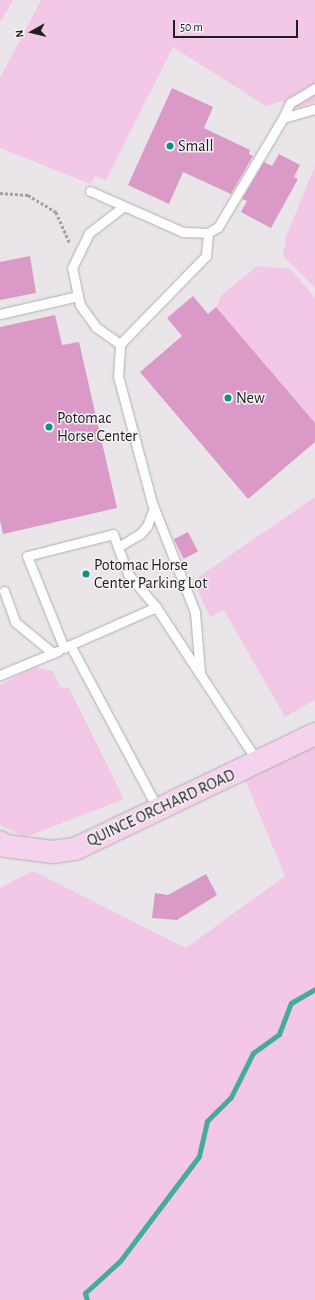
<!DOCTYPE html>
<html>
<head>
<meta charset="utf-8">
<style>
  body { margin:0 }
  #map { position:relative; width:315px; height:1300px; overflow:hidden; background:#e9e5e8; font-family:"Alegreya Sans",sans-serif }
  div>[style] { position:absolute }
  .green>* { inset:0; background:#f3c8e6 }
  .stream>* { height:5px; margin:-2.5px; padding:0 2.5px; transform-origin:2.5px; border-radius:2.5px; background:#44ac98 }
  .building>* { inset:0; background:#db99c8; transform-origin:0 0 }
  .path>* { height:2.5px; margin-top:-1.25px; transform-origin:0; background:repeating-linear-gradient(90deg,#a39fa2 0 3px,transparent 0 5px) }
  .roads { filter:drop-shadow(0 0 1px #b2aeb1) drop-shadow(0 0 1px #b2aeb1) }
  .lane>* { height:9px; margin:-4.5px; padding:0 4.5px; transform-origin:4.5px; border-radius:4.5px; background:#fff }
  .secondary>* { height:22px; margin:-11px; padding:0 11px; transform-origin:11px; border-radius:11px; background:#f5d3ed }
  .dots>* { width:11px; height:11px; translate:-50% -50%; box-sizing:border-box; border:2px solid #f6f2f5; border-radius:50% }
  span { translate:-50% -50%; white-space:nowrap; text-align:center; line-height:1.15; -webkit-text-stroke:3px #f6f2f5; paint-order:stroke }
  .poi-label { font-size:16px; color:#201e1f }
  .left { translate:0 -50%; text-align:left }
  .street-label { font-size:16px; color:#201e1f }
  .north { position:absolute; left:12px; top:12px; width:40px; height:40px; -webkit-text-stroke:3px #f6f2f5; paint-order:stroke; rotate:262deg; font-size:11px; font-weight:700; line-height:16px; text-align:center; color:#201e1f }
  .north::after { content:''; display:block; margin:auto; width:14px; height:18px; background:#201e1f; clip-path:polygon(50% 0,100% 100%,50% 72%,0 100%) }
  .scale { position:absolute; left:173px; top:20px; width:125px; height:18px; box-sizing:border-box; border:2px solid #201e1f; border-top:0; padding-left:5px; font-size:12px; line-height:14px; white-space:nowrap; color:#201e1f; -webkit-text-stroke:3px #f6f2f5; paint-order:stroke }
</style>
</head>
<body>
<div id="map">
  <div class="green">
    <div style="clip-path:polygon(0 0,13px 0,0 23px)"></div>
    <div style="clip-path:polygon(41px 0,315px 0,315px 102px,292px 109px,282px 101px,266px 106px,173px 47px,106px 180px,95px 176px,90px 184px,0 148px,0 78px)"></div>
    <div style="clip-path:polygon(315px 166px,315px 288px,283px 256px,286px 237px)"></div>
    <div style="clip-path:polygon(257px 266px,291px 269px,315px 298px,315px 423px,216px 307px,222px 295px)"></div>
    <div style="clip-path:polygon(315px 497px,315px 700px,285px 717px,224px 610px,210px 617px,193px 581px)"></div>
    <div style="clip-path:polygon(34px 667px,53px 671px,60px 687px,69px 688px,124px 799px,26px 837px,0 825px,0 685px)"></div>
    <div style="clip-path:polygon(315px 734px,315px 1300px,0 1300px,0 888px,33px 871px,186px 948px,285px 876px,241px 770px)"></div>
  </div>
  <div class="stream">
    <div style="left:87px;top:1300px;width:7px;rotate:-106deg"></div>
    <div style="left:85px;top:1293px;width:47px;rotate:-42.4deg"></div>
    <div style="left:120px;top:1261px;width:131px;rotate:-53deg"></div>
    <div style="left:199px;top:1156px;width:36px;rotate:-77deg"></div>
    <div style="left:207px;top:1121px;width:34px;rotate:-45deg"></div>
    <div style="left:231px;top:1097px;width:49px;rotate:-63.4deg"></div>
    <div style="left:253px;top:1053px;width:32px;rotate:-36deg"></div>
    <div style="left:279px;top:1034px;width:33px;rotate:-69deg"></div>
    <div style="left:291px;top:1003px;width:28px;rotate:-30deg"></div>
  </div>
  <div class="building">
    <div style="clip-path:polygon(172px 88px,213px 107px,204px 128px,250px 150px,249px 154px,253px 156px,231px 194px,183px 172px,169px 204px,128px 185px)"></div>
    <div style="clip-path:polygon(279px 154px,300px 165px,294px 177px,298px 179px,271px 228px,241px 212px,247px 201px,242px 199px,264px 162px,272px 166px)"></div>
    <div style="clip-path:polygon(30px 256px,36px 293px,0 300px,0 262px)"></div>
    <div style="clip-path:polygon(193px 296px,208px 314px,216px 307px,315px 423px,315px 442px,248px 499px,140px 372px,182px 336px,167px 318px)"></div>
    <div style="clip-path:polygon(55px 315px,62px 345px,79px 342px,117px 508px,3px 534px,0 520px,0 327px)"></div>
    <div style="left:188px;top:532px;width:22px;height:16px;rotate:63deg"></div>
    <div style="clip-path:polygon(206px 874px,217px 895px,177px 920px,152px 918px,155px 893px,168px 895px)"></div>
  </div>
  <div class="path">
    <div style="left:0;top:193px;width:28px;rotate:4deg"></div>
    <div style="left:28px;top:195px;width:33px;rotate:31deg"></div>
    <div style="left:56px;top:212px;width:34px;rotate:66deg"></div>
  </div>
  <div class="roads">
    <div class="lane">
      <div style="left:283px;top:118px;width:17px;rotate:-65deg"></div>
      <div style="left:290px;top:103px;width:29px;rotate:-31deg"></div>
      <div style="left:90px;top:191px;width:102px;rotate:23.8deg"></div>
      <div style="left:183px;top:232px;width:25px;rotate:2deg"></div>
      <div style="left:208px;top:233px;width:12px;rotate:-31deg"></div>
      <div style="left:218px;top:227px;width:127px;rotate:-59.2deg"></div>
      <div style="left:283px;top:118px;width:33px;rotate:-16deg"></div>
      <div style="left:0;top:314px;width:80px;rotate:-13deg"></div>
      <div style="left:120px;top:344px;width:29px;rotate:-145deg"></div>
      <div style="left:96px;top:327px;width:27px;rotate:-126deg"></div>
      <div style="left:80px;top:305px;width:38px;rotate:-102deg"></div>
      <div style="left:72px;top:268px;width:39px;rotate:-64deg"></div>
      <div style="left:89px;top:233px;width:44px;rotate:-37.6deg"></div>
      <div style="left:118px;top:547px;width:26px;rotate:-31deg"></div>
      <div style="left:140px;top:534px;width:11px;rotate:-49deg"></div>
      <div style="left:147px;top:526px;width:19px;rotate:-69deg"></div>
      <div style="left:4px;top:591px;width:33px;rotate:70deg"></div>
      <div style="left:15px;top:622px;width:49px;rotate:39.2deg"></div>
      <div style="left:64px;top:648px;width:99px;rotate:-111.9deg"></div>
      <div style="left:27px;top:556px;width:89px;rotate:-14.3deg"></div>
      <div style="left:113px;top:534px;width:43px;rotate:69.4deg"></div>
      <div style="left:128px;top:574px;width:43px;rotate:49.7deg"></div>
      <div style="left:200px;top:673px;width:61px;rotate:-94.7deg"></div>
      <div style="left:195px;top:612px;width:117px;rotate:-111.5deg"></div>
      <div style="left:152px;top:503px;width:131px;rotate:-105deg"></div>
      <div style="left:118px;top:376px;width:32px;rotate:-86deg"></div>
      <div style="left:120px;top:344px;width:123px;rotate:-45.7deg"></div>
      <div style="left:206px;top:256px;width:23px;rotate:-85deg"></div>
      <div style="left:0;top:675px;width:63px;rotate:-22.5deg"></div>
      <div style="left:158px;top:809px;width:186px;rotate:-118.2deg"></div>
      <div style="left:70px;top:645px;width:94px;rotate:-23.8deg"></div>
      <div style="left:156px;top:607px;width:186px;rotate:56.7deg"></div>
    </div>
    <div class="secondary">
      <div style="left:0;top:842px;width:7px;rotate:34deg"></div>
      <div style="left:6px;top:846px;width:47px;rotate:7.3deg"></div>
      <div style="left:53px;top:852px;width:22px;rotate:-8deg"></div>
      <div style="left:75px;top:849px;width:266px;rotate:-25.6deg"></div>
    </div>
  </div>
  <div class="dots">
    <div style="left:170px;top:146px;background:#0a947f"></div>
    <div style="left:228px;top:398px;background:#0a947f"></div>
    <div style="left:49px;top:427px;background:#0a947f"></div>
    <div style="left:86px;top:574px;background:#0a947f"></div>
  </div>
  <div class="poi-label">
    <span class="left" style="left:178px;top:146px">Small</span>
    <span class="left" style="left:236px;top:398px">New</span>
    <span class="left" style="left:57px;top:427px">Potomac<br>Horse Center</span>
    <span class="left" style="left:94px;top:574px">Potomac Horse<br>Center Parking Lot</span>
  </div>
  <div class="street-label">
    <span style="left:161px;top:808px;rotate:-25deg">QUINCE ORCHARD ROAD</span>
  </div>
  <div class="north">N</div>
  <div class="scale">50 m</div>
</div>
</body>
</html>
